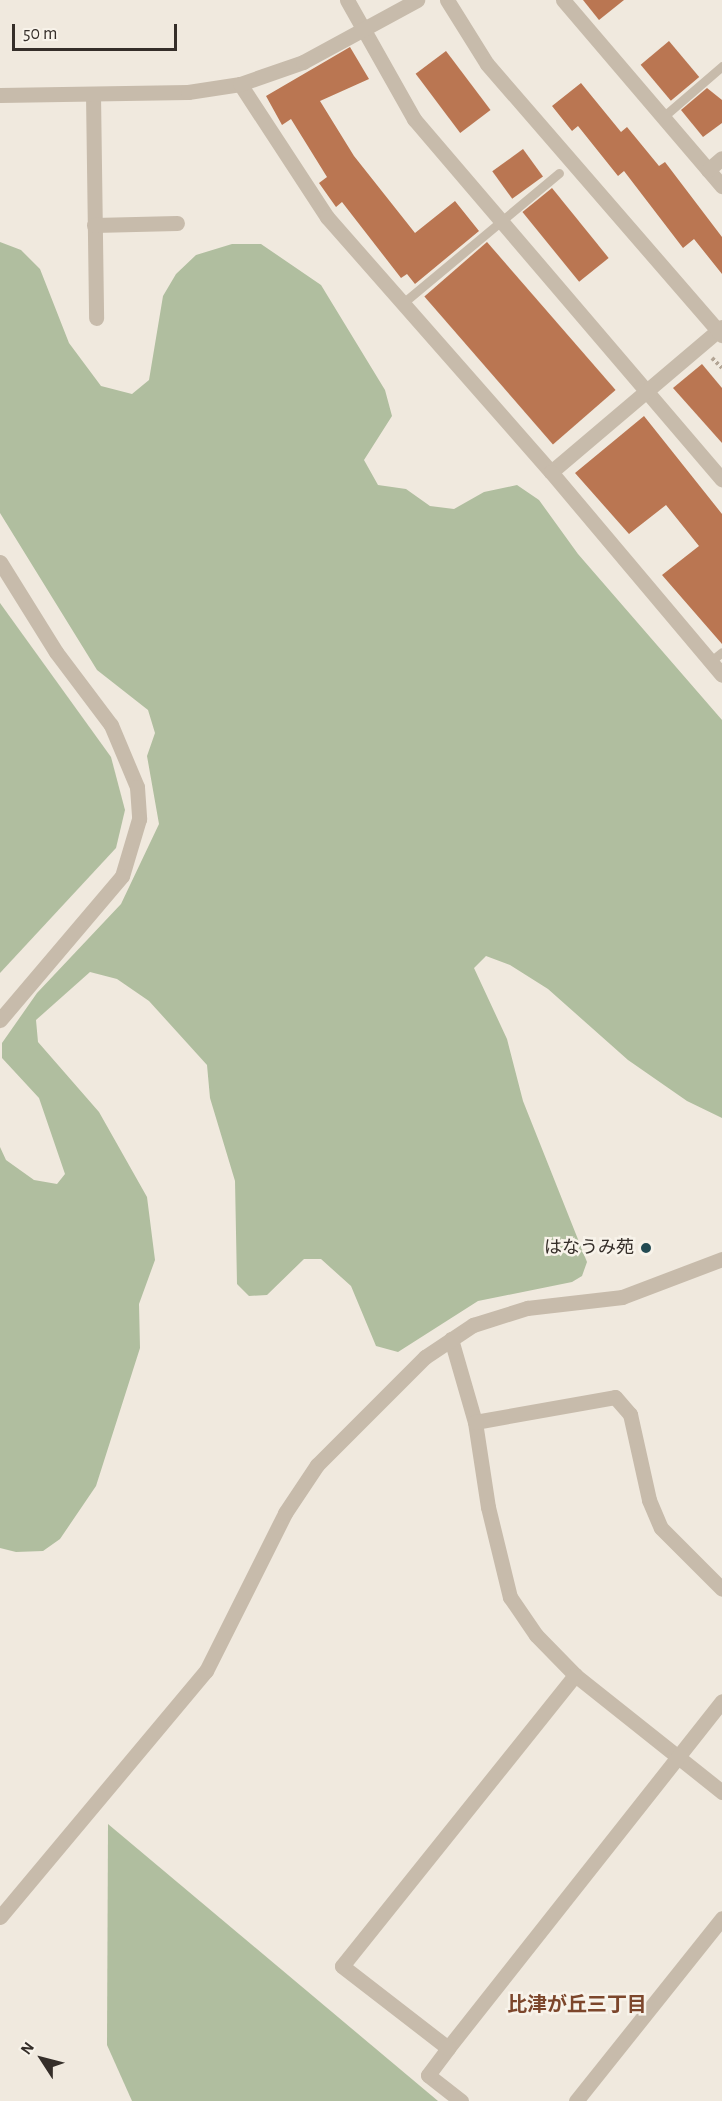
<!DOCTYPE html>
<html>
<head>
<meta charset="utf-8">
<style>
  body { margin:0 }
  #map { position:relative; width:722px; height:2101px; overflow:hidden; background:#f0e9de; font-family:"Alegreya Sans","Noto Sans JP",sans-serif }
  div>[style] { position:absolute }
  .green>* { inset:0; background:#b0be9f }
  .building>* { inset:0; background:#ba7652; transform-origin:0 0 }
  .path>* { height:4px; margin-top:-2px; transform-origin:0; background:repeating-linear-gradient(90deg,#b3a595 0 3px,transparent 0 6px) }
  .service>* { height:9px; margin:-4.5px; padding:0 4.5px; transform-origin:4.5px; border-radius:4.5px; background:#c7bbab }
  .minor>* { height:15px; margin:-7.5px; padding:0 7.5px; transform-origin:7.5px; border-radius:7.5px; background:#c7bbab }
  .tertiary>* { height:15px; margin:-7.5px; padding:0 7.5px; transform-origin:7.5px; border-radius:7.5px; background:#c7bbab }
  .dots>* { width:16px; height:16px; translate:-50% -50%; box-sizing:border-box; border:3px solid #f8f3ea; border-radius:50% }
  span { translate:-50% -50%; white-space:nowrap; text-align:center; line-height:1.15; -webkit-text-stroke:5px #f8f3ea; paint-order:stroke }
  .poi-label { font-size:18px; color:#352e29 }
  .right { translate:-100% -50%; text-align:right }
  .neighbourhood-label { font-size:20px; color:#7c462b; font-weight:700 }
  .north { position:absolute; left:12px; top:2029px; width:60px; height:60px; -webkit-text-stroke:4px #f8f3ea; paint-order:stroke; rotate:306deg; font-size:16px; font-weight:700; line-height:24px; text-align:center; color:#352e29 }
  .north::after { content:''; display:block; margin:auto; width:21px; height:27px; background:#352e29; clip-path:polygon(50% 0,100% 100%,50% 72%,0 100%) }
  .scale { position:absolute; left:12px; top:24px; width:165px; height:27px; box-sizing:border-box; border:3px solid #352e29; border-top:0; padding-left:8px; font-size:18px; line-height:21px; white-space:nowrap; color:#352e29; -webkit-text-stroke:4px #f8f3ea; paint-order:stroke }
</style>
</head>
<body>
<div id="map">
  <div class="green">
    <div style="clip-path:polygon(0 242px,21px 250px,40px 269px,69px 343px,101px 386px,132px 394px,149px 380px,163px 296px,176px 274px,196px 255px,232px 244px,261px 244px,321px 285px,385px 390px,392px 416px,364px 460px,378px 485px,406px 489px,430px 506px,454px 509px,484px 492px,517px 485px,539px 500px,578px 554px,722px 720px,722px 1118px,687px 1101px,628px 1060px,548px 989px,510px 965px,486px 956px,474px 968px,507px 1039px,523px 1101px,587px 1262px,582px 1276px,572px 1282px,478px 1301px,398px 1352px,376px 1346px,351px 1286px,321px 1259px,304px 1259px,267px 1295px,249px 1296px,237px 1284px,235px 1181px,210px 1098px,207px 1065px,149px 1001px,117px 979px,90px 972px,36px 1020px,38px 1042px,99px 1112px,147px 1197px,155px 1260px,139px 1304px,140px 1348px,96px 1486px,60px 1539px,43px 1551px,16px 1552px,0 1548px,0 1147px,6px 1160px,34px 1180px,57px 1184px,65px 1174px,39px 1098px,2px 1058px,2px 1043px,37px 993px,121px 904px,159px 824px,147px 756px,155px 733px,148px 710px,97px 670px,0 513px)"></div>
    <div style="clip-path:polygon(0 603px,111px 757px,125px 810px,116px 848px,0 973px)"></div>
    <div style="clip-path:polygon(108px 1824px,438px 2101px,132px 2101px,107px 2045px)"></div>
  </div>
  <div class="building">
    <div style="clip-path:polygon(583px 0,624px 0,599px 20px)"></div>
    <div style="left:669px;top:41px;width:47px;height:37px;rotate:50deg"></div>
    <div style="clip-path:polygon(350px 47px,369px 79px,320px 101px,354px 156px,415px 233px,455px 201px,479px 231px,415px 284px,407px 274px,401px 278px,342px 202px,336px 207px,319px 183px,327px 177px,291px 119px,282px 125px,266px 96px)"></div>
    <div style="left:446px;top:51px;width:74px;height:38px;rotate:53deg"></div>
    <div style="clip-path:polygon(581px 83px,621px 132px,627px 127px,659px 166px,665px 162px,722px 237px,722px 274px,694px 239px,683px 248px,624px 171px,618px 176px,578px 126px,572px 131px,552px 106px)"></div>
    <div style="clip-path:polygon(707px 88px,722px 100px,722px 123px,703px 137px,681px 110px)"></div>
    <div style="left:523px;top:149px;width:34px;height:38px;rotate:54deg"></div>
    <div style="left:552px;top:188px;width:90px;height:38px;rotate:51deg"></div>
    <div style="left:487px;top:242px;width:196px;height:83px;rotate:49deg"></div>
    <div style="clip-path:polygon(702px 364px,722px 388px,722px 443px,673px 388px)"></div>
    <div style="clip-path:polygon(644px 416px,722px 514px,722px 644px,662px 575px,699px 546px,666px 505px,629px 534px,575px 473px)"></div>
  </div>
  <div class="path">
    <div style="left:712px;top:358px;width:14px;rotate:45deg"></div>
  </div>
  <div class="service">
    <div style="left:663px;top:117px;width:78px;rotate:-40.8deg"></div>
    <div style="left:403px;top:303px;width:203px;rotate:-39.8deg"></div>
    <div style="left:711px;top:661px;width:14px;rotate:-39deg"></div>
  </div>
  <div class="minor">
    <div style="left:347px;top:0;width:137px;rotate:60.6deg"></div>
    <div style="left:414px;top:119px;width:474px;rotate:49.5deg"></div>
    <div style="left:563px;top:0;width:245px;rotate:49.5deg"></div>
    <div style="left:240px;top:84px;width:159px;rotate:56.8deg"></div>
    <div style="left:327px;top:217px;width:339px;rotate:48.7deg"></div>
    <div style="left:551px;top:472px;width:224px;rotate:-40.3deg"></div>
    <div style="left:93px;top:94px;width:224px;rotate:89.2deg"></div>
    <div style="left:0;top:95px;width:188px;rotate:-0.9deg"></div>
    <div style="left:188px;top:92px;width:53px;rotate:-8.7deg"></div>
    <div style="left:240px;top:84px;width:67px;rotate:-19.2deg"></div>
    <div style="left:303px;top:62px;width:130px;rotate:-28.5deg"></div>
    <div style="left:708px;top:170px;width:18px;rotate:-41deg"></div>
    <div style="left:94px;top:225px;width:83px;rotate:-1.4deg"></div>
    <div style="left:551px;top:472px;width:265px;rotate:49.9deg"></div>
    <div style="left:0;top:562px;width:106px;rotate:58.1deg"></div>
    <div style="left:56px;top:652px;width:91px;rotate:53deg"></div>
    <div style="left:111px;top:725px;width:67px;rotate:67.2deg"></div>
    <div style="left:137px;top:787px;width:32px;rotate:86deg"></div>
    <div style="left:139px;top:819px;width:59px;rotate:106.6deg"></div>
    <div style="left:122px;top:876px;width:189px;rotate:130.3deg"></div>
    <div style="left:451px;top:1339px;width:86px;rotate:73.9deg"></div>
    <div style="left:475px;top:1422px;width:86px;rotate:81.3deg"></div>
    <div style="left:488px;top:1507px;width:93px;rotate:76.3deg"></div>
    <div style="left:510px;top:1597px;width:46px;rotate:55.6deg"></div>
    <div style="left:536px;top:1635px;width:56px;rotate:45.7deg"></div>
    <div style="left:575px;top:1675px;width:188px;rotate:38.5deg"></div>
    <div style="left:475px;top:1422px;width:142px;rotate:-10.1deg"></div>
    <div style="left:615px;top:1397px;width:23px;rotate:49deg"></div>
    <div style="left:630px;top:1414px;width:88px;rotate:77.5deg"></div>
    <div style="left:649px;top:1500px;width:30px;rotate:67deg"></div>
    <div style="left:661px;top:1528px;width:86px;rotate:45deg"></div>
    <div style="left:0;top:1917px;width:321px;rotate:-50.1deg"></div>
    <div style="left:206px;top:1671px;width:177px;rotate:-63.4deg"></div>
    <div style="left:285px;top:1513px;width:58px;rotate:-56.3deg"></div>
    <div style="left:317px;top:1465px;width:153px;rotate:-45deg"></div>
    <div style="left:425px;top:1357px;width:58px;rotate:-33.7deg"></div>
    <div style="left:473px;top:1325px;width:57px;rotate:-17.5deg"></div>
    <div style="left:527px;top:1308px;width:96px;rotate:-6.6deg"></div>
    <div style="left:622px;top:1297px;width:107px;rotate:-20.8deg"></div>
    <div style="left:448px;top:2048px;width:442px;rotate:-51.7deg"></div>
    <div style="left:461px;top:2101px;width:42px;rotate:-141.8deg"></div>
    <div style="left:428px;top:2075px;width:34px;rotate:-53deg"></div>
    <div style="left:448px;top:2048px;width:134px;rotate:-142.3deg"></div>
    <div style="left:342px;top:1966px;width:373px;rotate:-51.3deg"></div>
    <div style="left:576px;top:2101px;width:234px;rotate:-51.4deg"></div>
  </div>
  <div class="tertiary">
    <div style="left:447px;top:0;width:75px;rotate:58deg"></div>
    <div style="left:487px;top:64px;width:359px;rotate:49.1deg"></div>
  </div>
  <div class="dots">
    <div style="left:646px;top:1248px;background:#234b53"></div>
  </div>
  <div class="poi-label">
    <span class="right" style="left:634px;top:1248px">はなうみ苑</span>
  </div>
  <div class="neighbourhood-label">
    <span style="left:577px;top:2005px">比津が丘三丁目</span>
  </div>
  <div class="north">N</div>
  <div class="scale">50 m</div>
</div>
</body>
</html>
